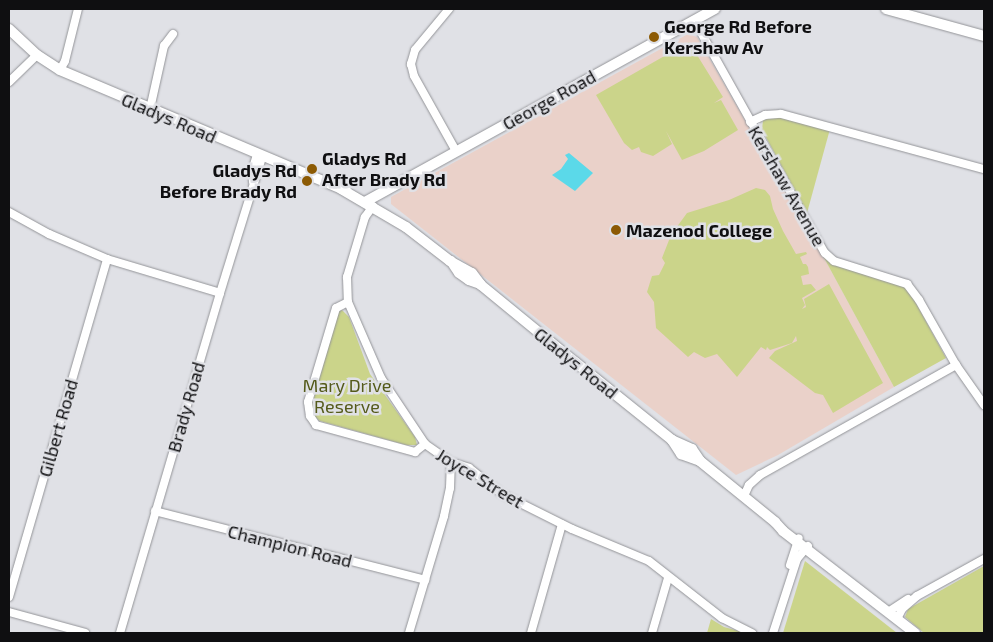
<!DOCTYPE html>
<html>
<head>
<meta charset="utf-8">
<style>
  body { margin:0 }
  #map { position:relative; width:993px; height:642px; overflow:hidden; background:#e0e1e6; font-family:"Exo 2",sans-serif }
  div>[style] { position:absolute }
  .education>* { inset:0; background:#ead1c9 }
  .green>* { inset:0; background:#cbd48a }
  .water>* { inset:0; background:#5bd9e9 }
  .roads { filter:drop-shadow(0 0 1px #939498) drop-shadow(0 0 1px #939498) }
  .minor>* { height:8px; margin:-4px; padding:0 4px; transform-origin:4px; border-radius:4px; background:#fff }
  .tertiary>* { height:10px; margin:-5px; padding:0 5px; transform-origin:5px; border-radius:5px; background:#fff }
  .dots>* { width:14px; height:14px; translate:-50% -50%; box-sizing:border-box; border:2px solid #e0e1e6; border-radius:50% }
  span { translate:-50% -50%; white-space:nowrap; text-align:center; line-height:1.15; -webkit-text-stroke:5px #e0e1e6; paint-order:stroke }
  .poi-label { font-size:18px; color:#0f0f11; font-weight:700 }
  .left { translate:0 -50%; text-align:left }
  .right { translate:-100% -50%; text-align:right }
  .street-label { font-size:18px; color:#0f0f11 }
  .park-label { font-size:18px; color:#545a1a }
  .frame { position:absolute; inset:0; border:10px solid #0f0f11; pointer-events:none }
</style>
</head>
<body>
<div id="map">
  <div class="education">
    <div style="clip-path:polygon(688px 34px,697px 37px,823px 256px,894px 387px,778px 455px,736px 475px,391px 204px,391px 197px)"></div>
  </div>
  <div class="green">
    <div style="clip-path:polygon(689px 42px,723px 97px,714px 103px,721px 100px,738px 130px,704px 151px,682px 160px,666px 131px,672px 144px,653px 156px,641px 152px,639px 147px,632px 150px,624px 143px,596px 95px)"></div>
    <div style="clip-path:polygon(777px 117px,830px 129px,807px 213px,762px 130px,763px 120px)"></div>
    <div style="clip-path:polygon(756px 188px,765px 190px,770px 196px,773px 209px,783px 231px,796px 254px,806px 252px,807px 254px,800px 257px,803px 264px,806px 264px,808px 267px,809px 274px,801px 276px,803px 285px,811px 284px,816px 290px,802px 298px,805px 305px,802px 309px,806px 307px,804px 299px,829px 284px,883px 383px,833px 413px,823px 395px,815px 393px,769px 358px,775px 351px,797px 341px,796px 336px,792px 343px,770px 350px,767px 347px,766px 350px,761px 347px,737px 377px,717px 354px,705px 358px,694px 352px,688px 357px,656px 328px,654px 302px,647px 292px,652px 276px,659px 275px,665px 263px,662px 258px,671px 235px,687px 213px,729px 200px)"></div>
    <div style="clip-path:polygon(823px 256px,905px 283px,946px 358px,894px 387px)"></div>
    <div style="clip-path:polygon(342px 310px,349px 317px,370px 374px,415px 437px,417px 445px,406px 445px,320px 421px,315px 417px,312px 405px,338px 312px)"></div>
    <div style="clip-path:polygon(805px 561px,897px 633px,783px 633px)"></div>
    <div style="clip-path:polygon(984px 566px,984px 633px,924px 633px,905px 617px,908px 609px)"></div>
    <div style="clip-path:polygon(711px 619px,724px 627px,746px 633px,707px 633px)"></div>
  </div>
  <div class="water">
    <div style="clip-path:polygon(569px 153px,593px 173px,575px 191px,552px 175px,561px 169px,568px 159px,565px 155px)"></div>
  </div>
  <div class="roads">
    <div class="minor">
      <div style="left:449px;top:9px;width:53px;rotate:129.7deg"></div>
      <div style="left:415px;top:50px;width:15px;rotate:106deg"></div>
      <div style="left:411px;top:64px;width:12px;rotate:76deg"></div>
      <div style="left:414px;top:76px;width:86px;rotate:60.8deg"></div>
      <div style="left:694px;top:20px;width:267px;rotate:60.7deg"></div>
      <div style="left:825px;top:253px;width:12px;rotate:42deg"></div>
      <div style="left:834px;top:261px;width:77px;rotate:17.5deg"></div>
      <div style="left:907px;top:284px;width:20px;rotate:53deg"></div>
      <div style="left:919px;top:300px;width:75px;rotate:60.4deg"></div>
      <div style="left:956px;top:365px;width:49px;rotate:55deg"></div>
      <div style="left:60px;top:70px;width:10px;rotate:-61deg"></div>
      <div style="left:65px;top:61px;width:54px;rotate:-76deg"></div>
      <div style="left:9px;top:82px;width:39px;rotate:-44deg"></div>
      <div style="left:150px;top:109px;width:65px;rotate:-77.5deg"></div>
      <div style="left:164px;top:46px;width:15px;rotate:-53deg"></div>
      <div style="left:750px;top:122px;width:17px;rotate:-25deg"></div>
      <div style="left:765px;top:115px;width:16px;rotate:-4deg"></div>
      <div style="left:781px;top:114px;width:210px;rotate:15.2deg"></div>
      <div style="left:253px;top:182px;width:11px;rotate:-95deg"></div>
      <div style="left:252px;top:171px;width:17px;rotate:-73deg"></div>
      <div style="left:373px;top:206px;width:14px;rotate:126deg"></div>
      <div style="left:365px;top:217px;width:63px;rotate:106.7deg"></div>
      <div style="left:347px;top:277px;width:25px;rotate:88deg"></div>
      <div style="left:348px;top:302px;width:83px;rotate:66.5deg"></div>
      <div style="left:381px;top:378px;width:79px;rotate:56.3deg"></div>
      <div style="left:425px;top:444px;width:32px;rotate:35deg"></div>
      <div style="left:451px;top:462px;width:19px;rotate:18deg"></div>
      <div style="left:469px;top:468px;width:42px;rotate:38.2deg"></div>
      <div style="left:502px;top:494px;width:78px;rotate:26.6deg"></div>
      <div style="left:572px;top:529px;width:83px;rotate:22.6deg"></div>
      <div style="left:649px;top:561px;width:93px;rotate:38deg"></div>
      <div style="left:722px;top:618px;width:34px;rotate:27deg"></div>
      <div style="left:9px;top:212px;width:46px;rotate:28.8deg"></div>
      <div style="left:49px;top:234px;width:63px;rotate:23.3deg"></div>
      <div style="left:107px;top:259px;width:118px;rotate:16.7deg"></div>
      <div style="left:348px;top:302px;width:13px;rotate:153deg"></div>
      <div style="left:336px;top:308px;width:98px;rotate:106.6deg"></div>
      <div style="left:308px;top:402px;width:14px;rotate:82deg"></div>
      <div style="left:310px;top:416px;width:11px;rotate:56deg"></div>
      <div style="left:316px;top:425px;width:103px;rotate:15.3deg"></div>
      <div style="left:415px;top:452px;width:13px;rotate:-39deg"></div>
      <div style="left:744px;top:496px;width:12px;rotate:-66deg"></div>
      <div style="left:749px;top:485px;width:15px;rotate:-42deg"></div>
      <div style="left:760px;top:475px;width:225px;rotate:-29.3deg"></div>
      <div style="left:155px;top:511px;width:279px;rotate:14.3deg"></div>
      <div style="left:790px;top:565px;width:28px;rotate:-72deg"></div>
      <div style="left:9px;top:597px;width:352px;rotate:-73.8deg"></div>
      <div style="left:9px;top:612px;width:79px;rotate:15.4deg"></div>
      <div style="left:888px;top:612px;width:24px;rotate:-33deg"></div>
      <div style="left:897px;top:619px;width:11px;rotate:-63deg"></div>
      <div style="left:902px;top:609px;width:20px;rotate:-41deg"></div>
      <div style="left:917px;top:596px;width:77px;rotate:-28.9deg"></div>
      <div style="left:120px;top:633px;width:354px;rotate:-73.6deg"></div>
      <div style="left:220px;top:293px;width:142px;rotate:-72.8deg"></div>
      <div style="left:409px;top:633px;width:122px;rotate:-73.3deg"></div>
      <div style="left:444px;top:516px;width:29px;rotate:-78deg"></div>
      <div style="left:450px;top:488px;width:26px;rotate:-88deg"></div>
      <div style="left:531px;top:633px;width:113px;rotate:-74.1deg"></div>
      <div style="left:652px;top:633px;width:57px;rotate:-73.8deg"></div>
      <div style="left:773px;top:633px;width:78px;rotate:-72deg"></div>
      <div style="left:797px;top:559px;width:17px;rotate:-50deg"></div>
    </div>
    <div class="tertiary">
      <div style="left:886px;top:9px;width:102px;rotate:15.4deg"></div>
      <div style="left:9px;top:29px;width:38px;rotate:43deg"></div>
      <div style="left:37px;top:55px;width:27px;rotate:33deg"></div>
      <div style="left:60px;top:70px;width:311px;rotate:22.9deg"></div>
      <div style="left:341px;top:189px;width:75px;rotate:30.3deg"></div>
      <div style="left:406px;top:227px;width:56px;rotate:37.7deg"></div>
      <div style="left:450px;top:261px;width:25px;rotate:29deg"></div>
      <div style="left:472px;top:273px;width:15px;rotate:53deg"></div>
      <div style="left:481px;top:285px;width:122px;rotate:39.3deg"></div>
      <div style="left:575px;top:362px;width:124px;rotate:38.8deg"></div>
      <div style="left:672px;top:440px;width:22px;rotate:24deg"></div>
      <div style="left:692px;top:449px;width:14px;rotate:56deg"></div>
      <div style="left:700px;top:461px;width:97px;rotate:39.1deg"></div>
      <div style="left:775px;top:522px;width:12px;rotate:48deg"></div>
      <div style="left:783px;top:531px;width:167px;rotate:37.7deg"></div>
      <div style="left:365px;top:202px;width:400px;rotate:-28.9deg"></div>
      <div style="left:451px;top:261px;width:14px;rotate:56deg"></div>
      <div style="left:459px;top:273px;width:12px;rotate:35deg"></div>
      <div style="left:469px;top:280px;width:12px;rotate:20deg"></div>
      <div style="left:672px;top:440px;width:17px;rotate:57deg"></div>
      <div style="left:681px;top:454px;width:20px;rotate:20deg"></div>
    </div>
  </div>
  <div class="dots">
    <div style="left:654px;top:37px;background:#8c5a04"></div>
    <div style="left:312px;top:169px;background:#8c5a04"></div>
    <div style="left:307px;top:181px;background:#8c5a04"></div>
    <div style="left:616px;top:230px;background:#8c5a04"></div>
  </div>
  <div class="poi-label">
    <span class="left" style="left:664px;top:37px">George Rd Before<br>Kershaw Av</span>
    <span class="left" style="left:322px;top:169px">Gladys Rd<br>After Brady Rd</span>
    <span class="right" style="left:297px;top:181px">Gladys Rd<br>Before Brady Rd</span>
    <span class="left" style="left:626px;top:230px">Mazenod College</span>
  </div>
  <div class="street-label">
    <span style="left:549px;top:100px;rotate:-29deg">George Road</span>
    <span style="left:169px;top:118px;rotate:23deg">Gladys Road</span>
    <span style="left:787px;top:186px;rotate:60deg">Kershaw Avenue</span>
    <span style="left:576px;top:363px;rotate:39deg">Gladys Road</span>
    <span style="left:186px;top:407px;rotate:-74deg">Brady Road</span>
    <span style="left:58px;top:428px;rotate:-74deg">Gilbert Road</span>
    <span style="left:480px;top:478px;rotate:31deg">Joyce Street</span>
    <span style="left:290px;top:546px;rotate:14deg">Champion Road</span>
  </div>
  <div class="park-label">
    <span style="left:347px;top:396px">Mary Drive<br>Reserve</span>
  </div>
  <div class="frame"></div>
</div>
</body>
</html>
